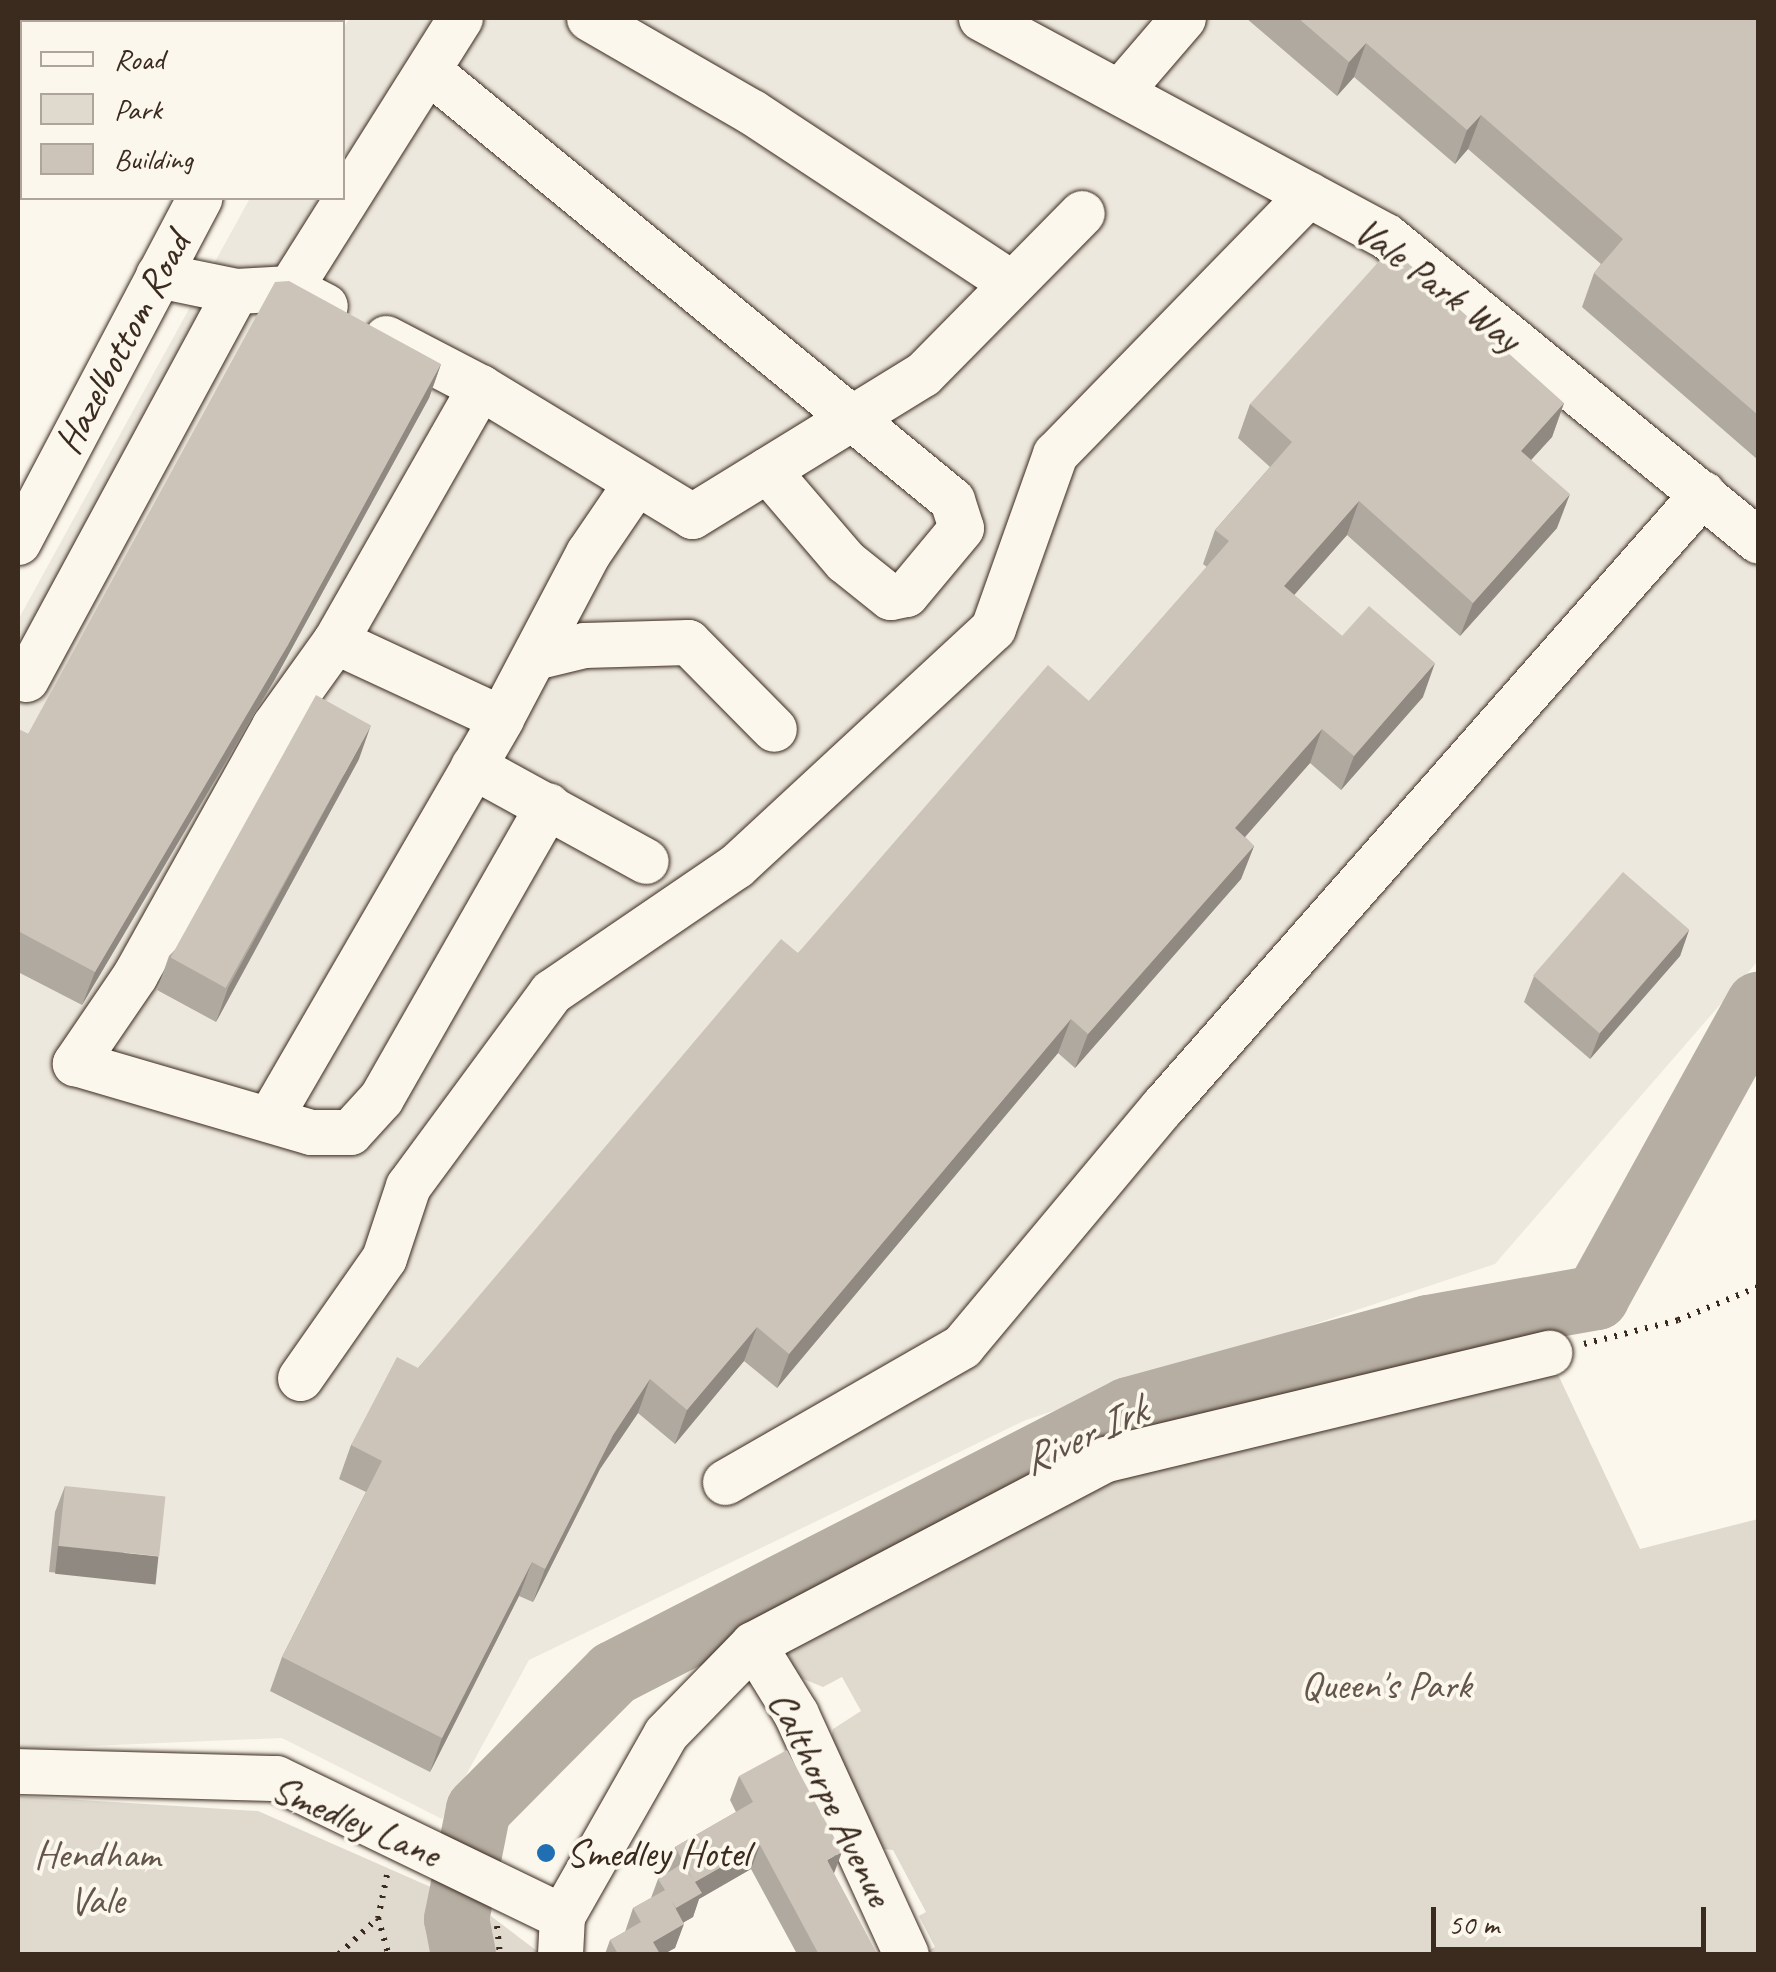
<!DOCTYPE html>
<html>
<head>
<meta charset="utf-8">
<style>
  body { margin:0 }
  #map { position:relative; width:1776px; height:1972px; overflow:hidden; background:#fbf7ec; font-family:Caveat,sans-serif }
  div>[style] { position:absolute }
  .built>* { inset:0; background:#ede8dd }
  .green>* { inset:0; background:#dfd9ce }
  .water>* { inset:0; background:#b6aea2 }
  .river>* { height:65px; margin:-32.5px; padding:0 32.5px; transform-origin:32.5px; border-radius:32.5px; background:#b6aea2 }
  .path>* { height:6px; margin-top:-3px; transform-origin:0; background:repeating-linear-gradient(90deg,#3b2a1e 0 2.5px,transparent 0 10.5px) }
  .roads { filter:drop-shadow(0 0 2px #3b2a1e) drop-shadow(0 0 2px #3b2a1e) }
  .minor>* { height:45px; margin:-22.5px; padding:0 22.5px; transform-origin:22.5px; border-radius:22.5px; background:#fbf7ec }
  .wall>* { inset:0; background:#afa99f }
  .shaded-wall>* { inset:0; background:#8f8982; transform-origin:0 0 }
  .building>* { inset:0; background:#ccc4b9; transform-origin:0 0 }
  .dots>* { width:28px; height:28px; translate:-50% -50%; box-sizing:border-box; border:5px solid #fbf7ec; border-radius:50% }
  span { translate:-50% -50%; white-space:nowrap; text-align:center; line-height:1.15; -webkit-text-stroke:8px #fbf7ec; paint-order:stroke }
  .street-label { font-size:40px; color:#3b2a1e }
  .park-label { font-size:40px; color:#64564a }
  .poi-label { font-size:40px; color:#3b2a1e }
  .left { translate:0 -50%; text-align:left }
  .water-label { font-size:42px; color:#605246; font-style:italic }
  .frame { position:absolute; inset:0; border:20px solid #3b2a1e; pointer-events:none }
  .legend { position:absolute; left:20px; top:20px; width:325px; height:180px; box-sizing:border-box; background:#fbf7ec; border:2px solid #aea59a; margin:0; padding:12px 18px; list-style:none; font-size:30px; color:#3b2a1e }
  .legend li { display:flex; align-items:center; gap:20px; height:50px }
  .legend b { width:50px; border:2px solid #aea59a }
  .scale { position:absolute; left:1431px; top:1907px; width:275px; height:45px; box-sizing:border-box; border:5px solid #3b2a1e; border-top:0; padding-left:12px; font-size:30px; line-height:35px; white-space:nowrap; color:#3b2a1e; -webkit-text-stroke:8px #fbf7ec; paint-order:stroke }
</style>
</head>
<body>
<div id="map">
  <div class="built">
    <div style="clip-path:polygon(350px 18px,1758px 18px,1758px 961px,1495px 1264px,1026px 1420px,529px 1660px,442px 1819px,282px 1738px,18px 1749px,18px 620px,250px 198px,342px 198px,342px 30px)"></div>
  </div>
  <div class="green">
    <div style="clip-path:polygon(1554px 1366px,1640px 1549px,1758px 1519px,1758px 1954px,922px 1954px,935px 1947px,919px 1916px,926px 1912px,893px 1850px,882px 1849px,829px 1748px,833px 1729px,861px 1711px,842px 1677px,823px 1687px,796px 1676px,786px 1647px,1051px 1494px)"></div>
    <div style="clip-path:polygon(18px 1796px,258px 1811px,483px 1910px,541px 1954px,18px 1954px)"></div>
  </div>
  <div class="water">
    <div style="clip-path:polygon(548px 1703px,569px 1728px,487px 1828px,470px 1929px,478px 1954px,445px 1954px,435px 1906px,454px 1816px)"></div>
  </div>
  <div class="river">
    <div style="left:463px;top:1954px;width:36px;rotate:-101deg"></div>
    <div style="left:456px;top:1919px;width:112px;rotate:-78.7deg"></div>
    <div style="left:478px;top:1809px;width:192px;rotate:-45.2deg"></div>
    <div style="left:613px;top:1673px;width:579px;rotate:-27.14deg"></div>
    <div style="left:1128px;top:1409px;width:311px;rotate:-15.3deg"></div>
    <div style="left:1428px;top:1327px;width:171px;rotate:-10.1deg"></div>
    <div style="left:1596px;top:1297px;width:335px;rotate:-61.1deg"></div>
  </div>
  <div class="path">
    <div style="left:1584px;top:1344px;width:97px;rotate:-14.3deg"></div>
    <div style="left:1678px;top:1320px;width:87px;rotate:-22.4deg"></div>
    <div style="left:387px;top:1875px;width:44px;rotate:101.8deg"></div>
    <div style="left:378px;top:1918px;width:37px;rotate:74deg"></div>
    <div style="left:497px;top:1926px;width:28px;rotate:84deg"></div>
    <div style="left:339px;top:1954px;width:53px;rotate:-42.7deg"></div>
  </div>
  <div class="roads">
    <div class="minor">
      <div style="left:589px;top:18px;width:188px;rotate:30deg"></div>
      <div style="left:752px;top:112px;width:310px;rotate:33.4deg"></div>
      <div style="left:981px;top:18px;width:460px;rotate:28.3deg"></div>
      <div style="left:1386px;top:236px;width:481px;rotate:39.3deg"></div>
      <div style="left:291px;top:22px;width:4px;rotate:-63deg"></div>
      <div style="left:430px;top:72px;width:675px;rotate:39.35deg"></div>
      <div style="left:952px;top:500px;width:29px;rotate:72deg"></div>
      <div style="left:961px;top:528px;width:86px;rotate:129.8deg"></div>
      <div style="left:906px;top:594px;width:16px;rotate:169deg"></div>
      <div style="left:890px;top:597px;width:58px;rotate:-141.3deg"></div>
      <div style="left:845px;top:561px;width:120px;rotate:-130.6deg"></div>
      <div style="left:1121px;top:90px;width:95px;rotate:-49.3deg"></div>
      <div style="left:158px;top:275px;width:80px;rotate:11.6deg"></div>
      <div style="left:236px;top:291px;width:54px;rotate:-3.2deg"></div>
      <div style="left:290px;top:288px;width:39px;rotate:27deg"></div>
      <div style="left:290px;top:288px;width:319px;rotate:-57.8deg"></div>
      <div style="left:386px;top:338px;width:106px;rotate:27.5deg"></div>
      <div style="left:480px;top:387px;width:248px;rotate:31.3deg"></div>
      <div style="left:692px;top:516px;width:271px;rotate:-31.6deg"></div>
      <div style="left:923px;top:374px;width:226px;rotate:-45.4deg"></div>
      <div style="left:480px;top:387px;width:292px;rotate:119.7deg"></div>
      <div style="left:335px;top:641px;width:105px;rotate:125.7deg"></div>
      <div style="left:274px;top:726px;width:285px;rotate:119.2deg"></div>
      <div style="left:135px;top:975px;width:107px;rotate:124.3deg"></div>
      <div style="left:75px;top:1063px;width:246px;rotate:16.3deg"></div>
      <div style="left:311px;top:1132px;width:39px"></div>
      <div style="left:350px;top:1132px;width:46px;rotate:-47.6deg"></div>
      <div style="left:381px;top:1098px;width:337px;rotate:-60.3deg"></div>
      <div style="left:18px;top:542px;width:389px;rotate:-62.2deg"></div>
      <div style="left:335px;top:641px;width:183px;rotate:24.9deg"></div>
      <div style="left:534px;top:657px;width:51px;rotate:-13.5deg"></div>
      <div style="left:584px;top:645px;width:104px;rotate:-1.7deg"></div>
      <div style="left:688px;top:642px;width:122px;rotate:45.3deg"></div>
      <div style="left:26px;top:679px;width:441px;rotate:-61.6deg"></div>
      <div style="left:473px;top:766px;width:197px;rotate:28.8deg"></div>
      <div style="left:269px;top:1119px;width:463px;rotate:-59.9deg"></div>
      <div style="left:501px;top:718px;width:187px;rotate:-62.2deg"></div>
      <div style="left:588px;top:553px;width:83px;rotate:-55.7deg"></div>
      <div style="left:300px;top:1378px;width:146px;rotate:-55deg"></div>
      <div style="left:384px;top:1258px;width:76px;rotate:-71.6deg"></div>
      <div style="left:408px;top:1186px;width:241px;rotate:-53.6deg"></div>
      <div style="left:551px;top:992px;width:224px;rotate:-34.3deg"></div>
      <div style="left:736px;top:866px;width:350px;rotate:-42.8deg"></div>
      <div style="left:993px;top:628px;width:185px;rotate:-70.4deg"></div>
      <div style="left:1055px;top:454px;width:363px;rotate:-45.7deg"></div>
      <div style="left:725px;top:1482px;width:273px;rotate:-29.8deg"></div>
      <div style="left:962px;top:1346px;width:312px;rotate:-50.1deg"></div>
      <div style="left:1162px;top:1107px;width:818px;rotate:-48.62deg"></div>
      <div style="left:753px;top:1644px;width:82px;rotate:58.4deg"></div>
      <div style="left:796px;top:1714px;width:264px;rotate:65.4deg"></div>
      <div style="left:18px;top:1771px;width:258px;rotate:1.6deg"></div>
      <div style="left:276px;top:1778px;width:318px;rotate:25.8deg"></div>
      <div style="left:560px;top:1954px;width:38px;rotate:-87deg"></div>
      <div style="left:562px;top:1916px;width:210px;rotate:-60.4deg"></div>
      <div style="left:666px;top:1733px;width:124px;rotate:-45.7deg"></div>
      <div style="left:753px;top:1644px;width:399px;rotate:-27.7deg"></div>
      <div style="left:1106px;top:1459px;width:456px;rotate:-13.5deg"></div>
    </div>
  </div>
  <div class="wall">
    <div style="clip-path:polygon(1246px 18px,1758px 18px,1758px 460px,1582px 307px,1594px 273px,1601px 264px,1468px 149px,1455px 164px,1354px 77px,1337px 96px)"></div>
    <div style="clip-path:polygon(441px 364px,429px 398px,275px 679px,82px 1005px,18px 972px,18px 729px,28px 734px)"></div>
    <div style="clip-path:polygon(1564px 403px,1552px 437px,1531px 460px,1557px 528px,1460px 636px,1347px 535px,1294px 595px,1342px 636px,1423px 697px,1341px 790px,1310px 763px,1245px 837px,1254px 846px,1241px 879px,1075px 1068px,1058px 1053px,777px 1388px,744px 1361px,675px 1444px,638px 1413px,600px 1469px,533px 1602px,519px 1596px,430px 1772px,270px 1691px,282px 1657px,366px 1492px,339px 1479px,351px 1445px,418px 1368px,798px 953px,1089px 701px,1207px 567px,1203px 564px,1215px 530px,1270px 467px,1238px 438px,1250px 404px)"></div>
    <div style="clip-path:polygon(359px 759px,216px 1022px,157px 990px,169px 956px)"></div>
    <div style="clip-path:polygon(1689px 930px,1680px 956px,1590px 1059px,1524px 1002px,1534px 976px)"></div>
    <div style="clip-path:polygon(65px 1486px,150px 1582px,49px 1572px,55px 1512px)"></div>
    <div style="clip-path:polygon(739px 1776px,834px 1874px,877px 1954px,797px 1954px,751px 1869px,699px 1899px,693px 1917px,684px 1922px,675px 1948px,664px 1954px,605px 1954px,610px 1940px,625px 1932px,633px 1908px,651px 1898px,658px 1879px,667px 1873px,666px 1871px,675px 1847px,736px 1812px,730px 1800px)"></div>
  </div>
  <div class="shaded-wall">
    <div style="clip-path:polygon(1366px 43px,1354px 77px,1337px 96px,1349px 62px)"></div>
    <div style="clip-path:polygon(1481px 115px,1468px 149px,1455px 164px,1467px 130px)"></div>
    <div style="clip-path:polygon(441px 364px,429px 398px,275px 679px,82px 1005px,95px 972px)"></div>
    <div style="clip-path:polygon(1564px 403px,1552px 437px,1508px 485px,1521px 451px)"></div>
    <div style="clip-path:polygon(1570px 494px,1557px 528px,1460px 636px,1473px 603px)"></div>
    <div style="clip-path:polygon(1359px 501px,1347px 535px,1272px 620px,1284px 586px)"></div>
    <div style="clip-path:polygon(1435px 663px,1423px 697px,1341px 790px,1354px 756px)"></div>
    <div style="clip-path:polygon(371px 725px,359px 759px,216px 1022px,228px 988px)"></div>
    <div style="clip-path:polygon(1322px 729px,1310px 763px,1223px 862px,1235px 828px)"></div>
    <div style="clip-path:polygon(1254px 846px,1241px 879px,1075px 1068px,1088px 1034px)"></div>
    <div style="clip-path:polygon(1689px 930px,1680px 956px,1590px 1059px,1600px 1033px)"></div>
    <div style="clip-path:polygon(1071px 1019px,1058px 1053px,777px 1388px,789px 1354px)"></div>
    <div style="clip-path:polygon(757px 1327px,744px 1361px,675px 1444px,687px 1410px)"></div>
    <div style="clip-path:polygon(650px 1379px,638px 1413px,600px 1469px,533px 1602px,545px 1569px,613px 1435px)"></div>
    <div style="left:58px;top:1546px;width:101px;height:28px;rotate:6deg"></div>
    <div style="clip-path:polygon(532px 1562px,519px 1596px,430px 1772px,442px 1738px)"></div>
    <div style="clip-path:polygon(760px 1845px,751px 1869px,699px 1899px,693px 1917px,667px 1932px,676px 1908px,695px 1882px)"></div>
    <div style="clip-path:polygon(842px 1852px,833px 1876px,827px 1860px)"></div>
    <div style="clip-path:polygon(684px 1924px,675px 1948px,664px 1954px,648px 1954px,653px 1942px)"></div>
  </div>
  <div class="building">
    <div style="left:160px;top:18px;width:58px;height:5px"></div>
    <div style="clip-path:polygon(1298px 18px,1758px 18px,1758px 415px,1594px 273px,1623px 239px,1481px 115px,1467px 130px,1366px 43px,1349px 62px)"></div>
    <div style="clip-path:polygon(1391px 248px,1564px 403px,1521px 451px,1570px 494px,1473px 603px,1359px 501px,1284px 586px,1342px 636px,1369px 606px,1435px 663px,1354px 756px,1322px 729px,1235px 828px,1254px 846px,1088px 1034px,1071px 1019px,789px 1354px,757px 1327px,687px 1410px,650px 1379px,613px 1435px,545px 1569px,532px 1562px,442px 1738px,282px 1657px,382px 1461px,351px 1445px,397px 1357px,418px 1368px,781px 939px,798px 953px,1048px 665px,1089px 701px,1229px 541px,1215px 530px,1292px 442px,1250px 404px)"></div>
    <div style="clip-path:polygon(289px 281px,441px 364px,288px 645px,95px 972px,18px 931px,18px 729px,28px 734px,275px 282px)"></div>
    <div style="left:316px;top:695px;width:63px;height:300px;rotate:29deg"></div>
    <div style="left:1623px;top:872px;width:88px;height:137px;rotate:41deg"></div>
    <div style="left:65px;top:1486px;width:101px;height:60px;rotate:6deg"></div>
    <div style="clip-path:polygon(787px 1750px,842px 1852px,827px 1860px,877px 1954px,816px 1954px,818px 1953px,760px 1845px,695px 1882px,702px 1893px,676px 1908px,671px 1900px,684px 1924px,653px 1942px,660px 1954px,618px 1954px,610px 1940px,641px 1922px,649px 1936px,633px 1908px,665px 1890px,658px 1879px,683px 1863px,694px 1881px,675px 1847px,753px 1802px,739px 1776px)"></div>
  </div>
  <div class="dots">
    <div style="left:546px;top:1853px;background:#1f6fb2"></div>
  </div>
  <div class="street-label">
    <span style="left:1438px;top:284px;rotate:37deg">Vale Park Way</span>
    <span style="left:122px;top:343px;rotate:-62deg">Hazelbottom Road</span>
    <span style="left:831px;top:1798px;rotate:64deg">Calthorpe Avenue</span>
    <span style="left:356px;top:1821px;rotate:23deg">Smedley Lane</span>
  </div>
  <div class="park-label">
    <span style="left:1386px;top:1685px">Queen's Park</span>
    <span style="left:97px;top:1877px">Hendham<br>Vale</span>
  </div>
  <div class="poi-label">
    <span class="left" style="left:566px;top:1853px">Smedley Hotel</span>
  </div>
  <div class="water-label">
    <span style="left:1084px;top:1436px;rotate:-25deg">River Irk</span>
  </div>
  <div class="frame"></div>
  <ul class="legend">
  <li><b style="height:12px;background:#fbf7ec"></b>Road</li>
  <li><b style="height:28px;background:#dfd9ce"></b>Park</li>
  <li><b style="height:28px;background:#ccc4b9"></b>Building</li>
  </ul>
  <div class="scale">50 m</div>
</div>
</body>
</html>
